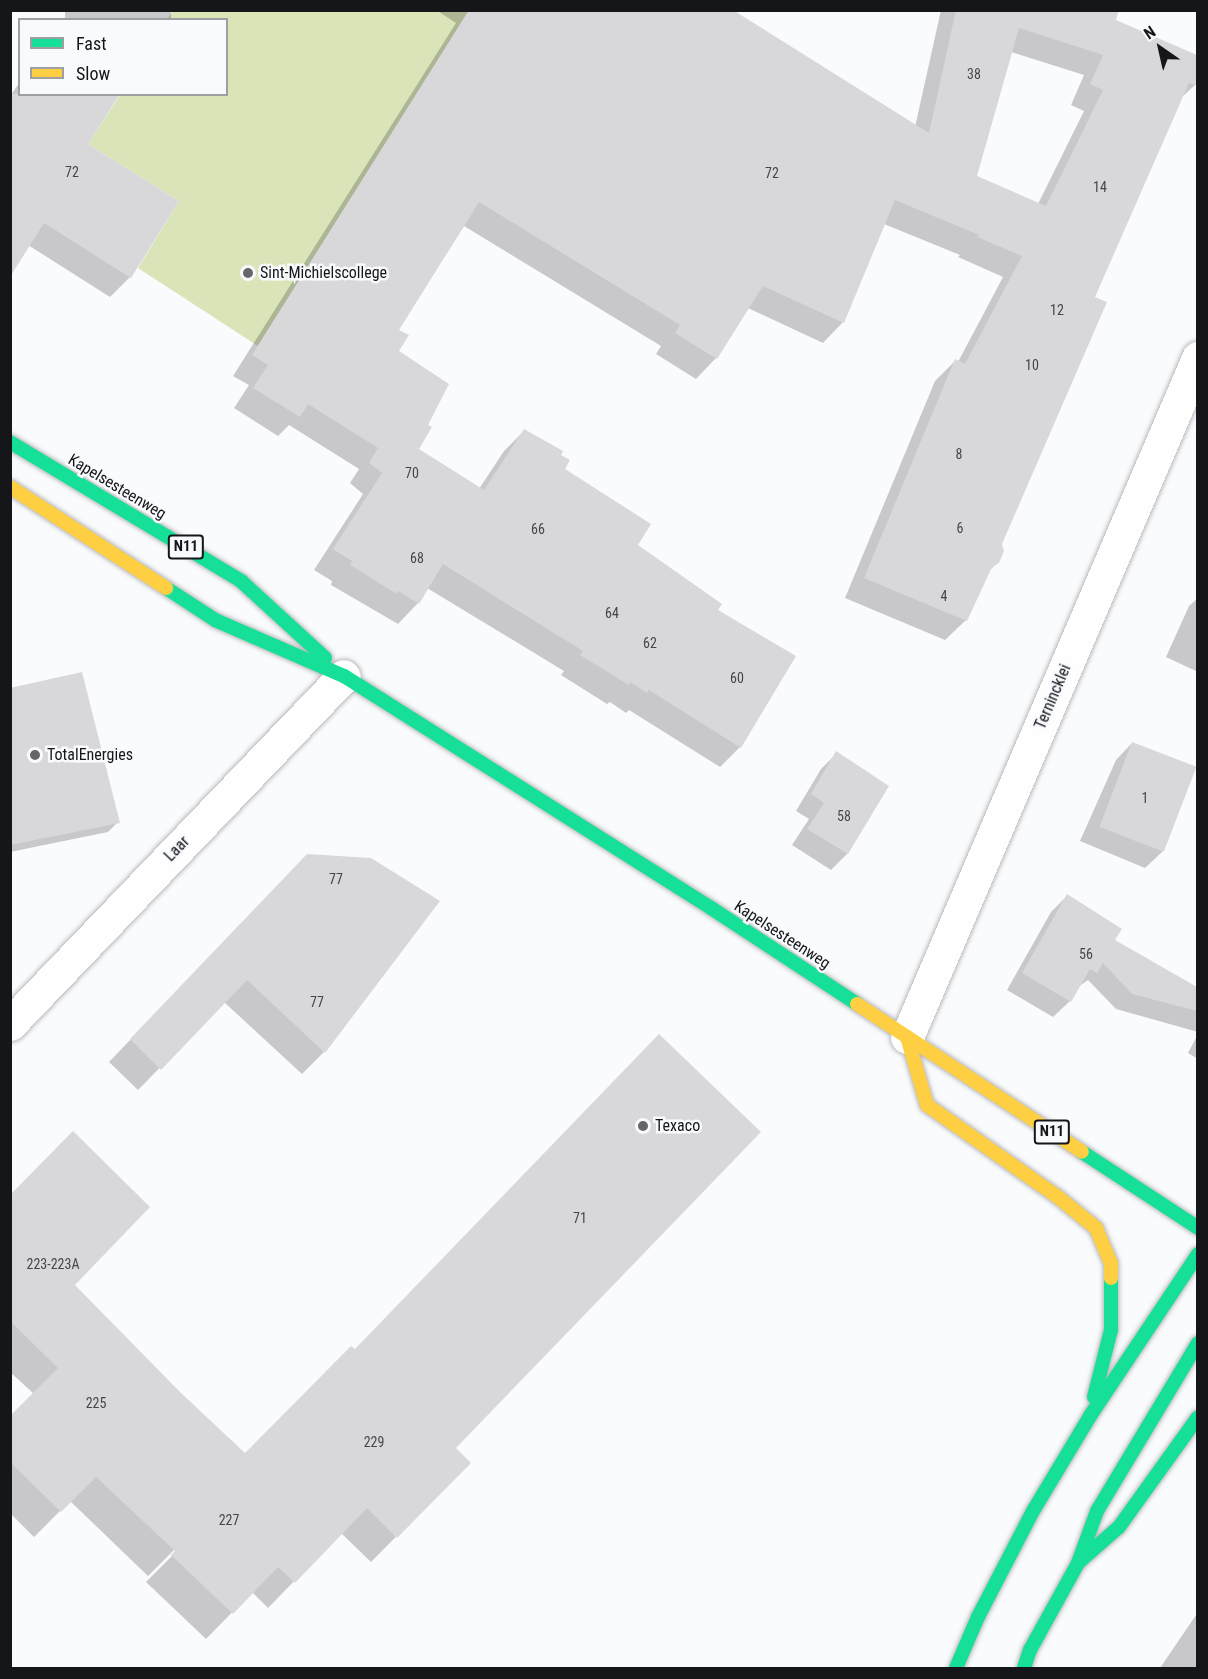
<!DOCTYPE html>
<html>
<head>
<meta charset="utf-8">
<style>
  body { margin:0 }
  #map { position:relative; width:1208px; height:1679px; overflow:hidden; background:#fafbfd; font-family:"Roboto Condensed",sans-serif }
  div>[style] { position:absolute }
  .green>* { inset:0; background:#d9e4b9 }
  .shadow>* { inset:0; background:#0003; transform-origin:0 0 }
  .building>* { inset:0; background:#d8d7d9; transform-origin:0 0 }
  .roads { filter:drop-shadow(0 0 2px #b9babc) drop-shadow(0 0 2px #b9babc) }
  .street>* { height:33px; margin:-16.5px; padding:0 16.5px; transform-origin:16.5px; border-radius:16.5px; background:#fefeff }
  .fast>* { height:14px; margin:-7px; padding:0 7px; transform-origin:7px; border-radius:7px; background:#16e098 }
  .slow>* { height:14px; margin:-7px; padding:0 7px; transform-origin:7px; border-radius:7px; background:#ffcf43 }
  .dots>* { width:16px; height:16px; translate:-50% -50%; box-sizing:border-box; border:3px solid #f9fafe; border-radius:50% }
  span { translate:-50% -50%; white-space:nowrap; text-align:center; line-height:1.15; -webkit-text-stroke:5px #f9fafe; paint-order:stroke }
  .number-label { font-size:14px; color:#464649 }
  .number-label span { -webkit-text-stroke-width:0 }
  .shield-label span { padding:2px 4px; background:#f9fafe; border:2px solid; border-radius:4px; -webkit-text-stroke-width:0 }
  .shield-label { font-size:15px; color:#151619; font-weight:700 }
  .poi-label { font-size:16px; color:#151619 }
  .left { translate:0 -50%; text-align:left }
  .street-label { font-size:16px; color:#151619 }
  .frame { position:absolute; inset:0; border:12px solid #151619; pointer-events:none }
  .legend { position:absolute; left:18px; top:18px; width:210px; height:78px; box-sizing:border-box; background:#f9fafe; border:2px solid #9e9fa2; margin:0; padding:8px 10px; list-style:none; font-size:18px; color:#151619 }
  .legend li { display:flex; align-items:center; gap:12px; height:30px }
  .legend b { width:30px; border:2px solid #9e9fa2 }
  .north { position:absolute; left:1130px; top:18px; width:60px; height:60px; -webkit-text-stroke:4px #f9fafe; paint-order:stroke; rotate:326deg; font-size:16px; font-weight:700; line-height:24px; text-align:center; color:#151619 }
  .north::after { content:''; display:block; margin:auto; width:21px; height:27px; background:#151619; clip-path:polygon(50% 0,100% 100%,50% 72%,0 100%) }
</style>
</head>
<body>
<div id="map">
  <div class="green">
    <div style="clip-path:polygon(173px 11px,469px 11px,258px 346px,138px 268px,179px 201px,88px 144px,120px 95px,226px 94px,226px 20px,167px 19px)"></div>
  </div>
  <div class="shadow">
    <div style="left:65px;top:10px;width:106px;height:12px"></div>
    <div style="clip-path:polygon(evenodd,436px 10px,730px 10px,915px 127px,941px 10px,1118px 10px,1115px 21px,1198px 56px,1195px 85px,1179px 100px,1093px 298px,1001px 544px,998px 562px,989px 571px,966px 620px,945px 640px,845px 598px,935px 381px,955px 361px,958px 362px,1003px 277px,958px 257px,960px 255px,884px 224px,843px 322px,823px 343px,748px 308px,716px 358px,696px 379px,656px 354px,661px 346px,464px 226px,397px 330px,396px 352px,426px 425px,417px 450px,479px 489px,504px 451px,524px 431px,559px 455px,563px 469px,635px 546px,716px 611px,740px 747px,720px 767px,629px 710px,626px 713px,610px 702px,607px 704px,561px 675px,564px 671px,427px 588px,418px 603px,398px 624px,331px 585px,332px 581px,314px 570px,363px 494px,350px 483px,359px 469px,289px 425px,278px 436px,234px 408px,249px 385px,233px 376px,456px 23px,436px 10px,1011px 52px,1084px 75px,1071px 105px,1084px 111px,1038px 204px,975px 177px,1011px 52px)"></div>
    <div style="clip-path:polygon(20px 82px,20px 94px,86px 144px,177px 202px,130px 277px,110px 297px,28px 245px,10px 96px)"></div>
    <div style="clip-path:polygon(1198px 598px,1198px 672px,1166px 657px,1189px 606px)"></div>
    <div style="clip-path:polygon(10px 689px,118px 822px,108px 832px,10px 852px)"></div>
    <div style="clip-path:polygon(1132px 743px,1194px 768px,1162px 852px,1145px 868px,1080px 841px,1116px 760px)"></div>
    <div style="clip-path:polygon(837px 753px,887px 786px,847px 854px,831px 870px,792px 845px,809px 819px,796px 811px,821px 769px)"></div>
    <div style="clip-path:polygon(285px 878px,324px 1052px,302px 1074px,224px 1002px,138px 1090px,109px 1062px)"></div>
    <div style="clip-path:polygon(1067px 896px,1113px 940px,1198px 989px,1198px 1032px,1116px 1009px,1088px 980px,1078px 987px,1070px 1001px,1053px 1017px,1007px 990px,1051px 912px)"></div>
    <div style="clip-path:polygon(1198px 1034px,1198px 1059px,1188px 1053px)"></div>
    <div style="clip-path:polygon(10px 1196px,73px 1285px,179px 1393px,245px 1455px,454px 1448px,469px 1463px,371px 1562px,341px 1533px,268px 1608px,252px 1592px,206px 1639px,146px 1582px,177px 1551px,175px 1549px,148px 1576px,70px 1501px,34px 1537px,10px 1513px,10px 1417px,34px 1394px,10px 1372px)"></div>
    <div style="clip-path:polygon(1198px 1612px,1198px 1668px,1160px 1668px)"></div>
  </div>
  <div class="building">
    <div style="clip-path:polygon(evenodd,469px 10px,733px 10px,929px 133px,956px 10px,1119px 10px,1116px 20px,1197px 55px,1196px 85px,1189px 83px,1095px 297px,1107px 302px,1002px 544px,1004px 551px,999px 563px,992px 567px,967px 621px,864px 578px,955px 359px,965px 364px,1022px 256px,977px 237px,979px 235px,895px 200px,844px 323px,763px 286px,717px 359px,675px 333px,680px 325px,479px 202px,399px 330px,409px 335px,399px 351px,449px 384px,428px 425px,432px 427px,419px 449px,484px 490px,524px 429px,563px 451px,561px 455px,570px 460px,565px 469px,651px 524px,638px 545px,722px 604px,718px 610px,796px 656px,741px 748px,649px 690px,647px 693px,630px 682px,629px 685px,580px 655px,583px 651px,443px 564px,419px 604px,398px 591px,397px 594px,350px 565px,352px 561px,333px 549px,382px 473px,369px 463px,378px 448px,308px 404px,300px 417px,253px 388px,268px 365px,252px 355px,469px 10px,1019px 28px,1103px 55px,1090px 84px,1103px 90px,1046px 206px,977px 176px,1019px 28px)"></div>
    <div style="clip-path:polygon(10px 94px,120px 94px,88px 144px,179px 201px,131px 278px,44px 223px,10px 277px)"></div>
    <div style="clip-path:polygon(82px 672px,120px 823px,10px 845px,10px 688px)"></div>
    <div style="left:1132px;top:742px;width:69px;height:91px;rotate:21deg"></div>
    <div style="clip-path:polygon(836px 751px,889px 786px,848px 854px,807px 829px,824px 803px,811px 794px)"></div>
    <div style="clip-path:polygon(307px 854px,371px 858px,440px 901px,325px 1053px,247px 980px,161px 1070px,130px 1039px)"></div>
    <div style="clip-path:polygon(1067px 894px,1122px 929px,1115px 940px,1197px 987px,1197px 1011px,1132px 994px,1103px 963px,1097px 973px,1090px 969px,1071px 1002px,1022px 973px)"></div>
    <div style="clip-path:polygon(659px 1034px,761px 1132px,456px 1448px,471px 1463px,397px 1538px,367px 1508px,295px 1583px,278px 1567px,233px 1614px,171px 1555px,175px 1551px,96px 1477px,61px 1512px,10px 1462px,10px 1416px,58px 1368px,10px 1321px,10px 1195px,73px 1131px,150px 1207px,75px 1285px,180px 1392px,245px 1453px,351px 1346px,355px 1349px)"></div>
  </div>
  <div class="roads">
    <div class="street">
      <div style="left:10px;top:1024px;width:482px;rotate:-46.2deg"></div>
      <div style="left:907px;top:1037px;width:739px;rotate:-66.8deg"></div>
    </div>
    <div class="fast">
      <div style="left:10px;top:442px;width:270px;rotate:31deg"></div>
      <div style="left:241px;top:581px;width:114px;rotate:42.5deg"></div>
      <div style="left:166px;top:588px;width:59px;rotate:33.1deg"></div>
      <div style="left:215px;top:620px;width:141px;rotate:23.5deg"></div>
      <div style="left:344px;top:676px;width:434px;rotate:32.3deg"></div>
      <div style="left:711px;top:908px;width:175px;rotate:33.3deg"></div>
      <div style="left:1082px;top:1152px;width:139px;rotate:33.2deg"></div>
      <div style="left:1094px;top:1397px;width:69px;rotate:-75.8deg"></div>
      <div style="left:1111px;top:1330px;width:52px;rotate:-90deg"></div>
      <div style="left:1079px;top:1562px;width:53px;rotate:-41.2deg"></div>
      <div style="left:1119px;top:1527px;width:135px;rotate:-54.3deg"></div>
      <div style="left:956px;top:1668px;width:56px;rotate:-66.7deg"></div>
      <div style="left:978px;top:1617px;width:119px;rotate:-62.6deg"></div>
      <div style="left:1033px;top:1511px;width:111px;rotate:-59deg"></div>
      <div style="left:1090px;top:1416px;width:195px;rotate:-56.3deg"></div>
      <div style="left:1024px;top:1668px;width:19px;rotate:-72deg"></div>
      <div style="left:1030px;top:1650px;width:99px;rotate:-61.1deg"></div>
      <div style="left:1078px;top:1563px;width:55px;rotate:-69.9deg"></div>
      <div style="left:1097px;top:1511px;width:196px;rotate:-59deg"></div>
    </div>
    <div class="slow">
      <div style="left:10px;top:487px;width:186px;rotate:32.9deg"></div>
      <div style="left:857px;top:1004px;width:269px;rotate:33.3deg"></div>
      <div style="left:907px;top:1037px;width:71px;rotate:73.6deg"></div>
      <div style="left:927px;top:1105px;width:160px;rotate:35.1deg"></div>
      <div style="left:1058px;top:1197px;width:49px;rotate:39.2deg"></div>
      <div style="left:1096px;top:1228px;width:38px;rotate:67deg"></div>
      <div style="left:1111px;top:1263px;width:15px;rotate:90deg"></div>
    </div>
  </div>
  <div class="dots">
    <div style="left:248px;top:273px;background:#656669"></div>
    <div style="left:35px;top:755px;background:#656669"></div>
    <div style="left:643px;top:1126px;background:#656669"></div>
  </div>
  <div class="number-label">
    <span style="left:974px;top:74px">38</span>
    <span style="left:72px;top:172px">72</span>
    <span style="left:772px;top:173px">72</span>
    <span style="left:1100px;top:187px">14</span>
    <span style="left:1057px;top:310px">12</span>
    <span style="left:1032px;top:365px">10</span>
    <span style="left:959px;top:454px">8</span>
    <span style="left:412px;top:473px">70</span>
    <span style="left:960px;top:528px">6</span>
    <span style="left:538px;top:529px">66</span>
    <span style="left:417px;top:558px">68</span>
    <span style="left:944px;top:596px">4</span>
    <span style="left:612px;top:613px">64</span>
    <span style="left:650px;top:643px">62</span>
    <span style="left:737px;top:678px">60</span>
    <span style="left:1145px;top:798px">1</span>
    <span style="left:844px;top:816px">58</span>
    <span style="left:336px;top:879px">77</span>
    <span style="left:1086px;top:954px">56</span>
    <span style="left:317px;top:1002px">77</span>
    <span style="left:580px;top:1218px">71</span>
    <span style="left:53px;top:1264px">223-223A</span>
    <span style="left:96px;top:1403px">225</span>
    <span style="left:374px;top:1442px">229</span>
    <span style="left:229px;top:1520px">227</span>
  </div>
  <div class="shield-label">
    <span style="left:186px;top:547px">N11</span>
    <span style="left:1052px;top:1132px">N11</span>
  </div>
  <div class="poi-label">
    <span class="left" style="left:260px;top:273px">Sint-Michielscollege</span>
    <span class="left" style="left:47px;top:755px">TotalEnergies</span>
    <span class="left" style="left:655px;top:1126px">Texaco</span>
  </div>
  <div class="street-label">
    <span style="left:117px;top:487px;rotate:31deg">Kapelsesteenweg</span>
    <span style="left:1053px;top:697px;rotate:-67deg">Ternincklei</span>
    <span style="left:177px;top:849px;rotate:-46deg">Laar</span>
    <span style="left:782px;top:935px;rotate:33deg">Kapelsesteenweg</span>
  </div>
  <div class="frame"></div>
  <ul class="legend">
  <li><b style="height:8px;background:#16e098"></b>Fast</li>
  <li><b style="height:8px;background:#ffcf43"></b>Slow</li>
  </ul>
  <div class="north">N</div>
</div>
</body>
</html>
